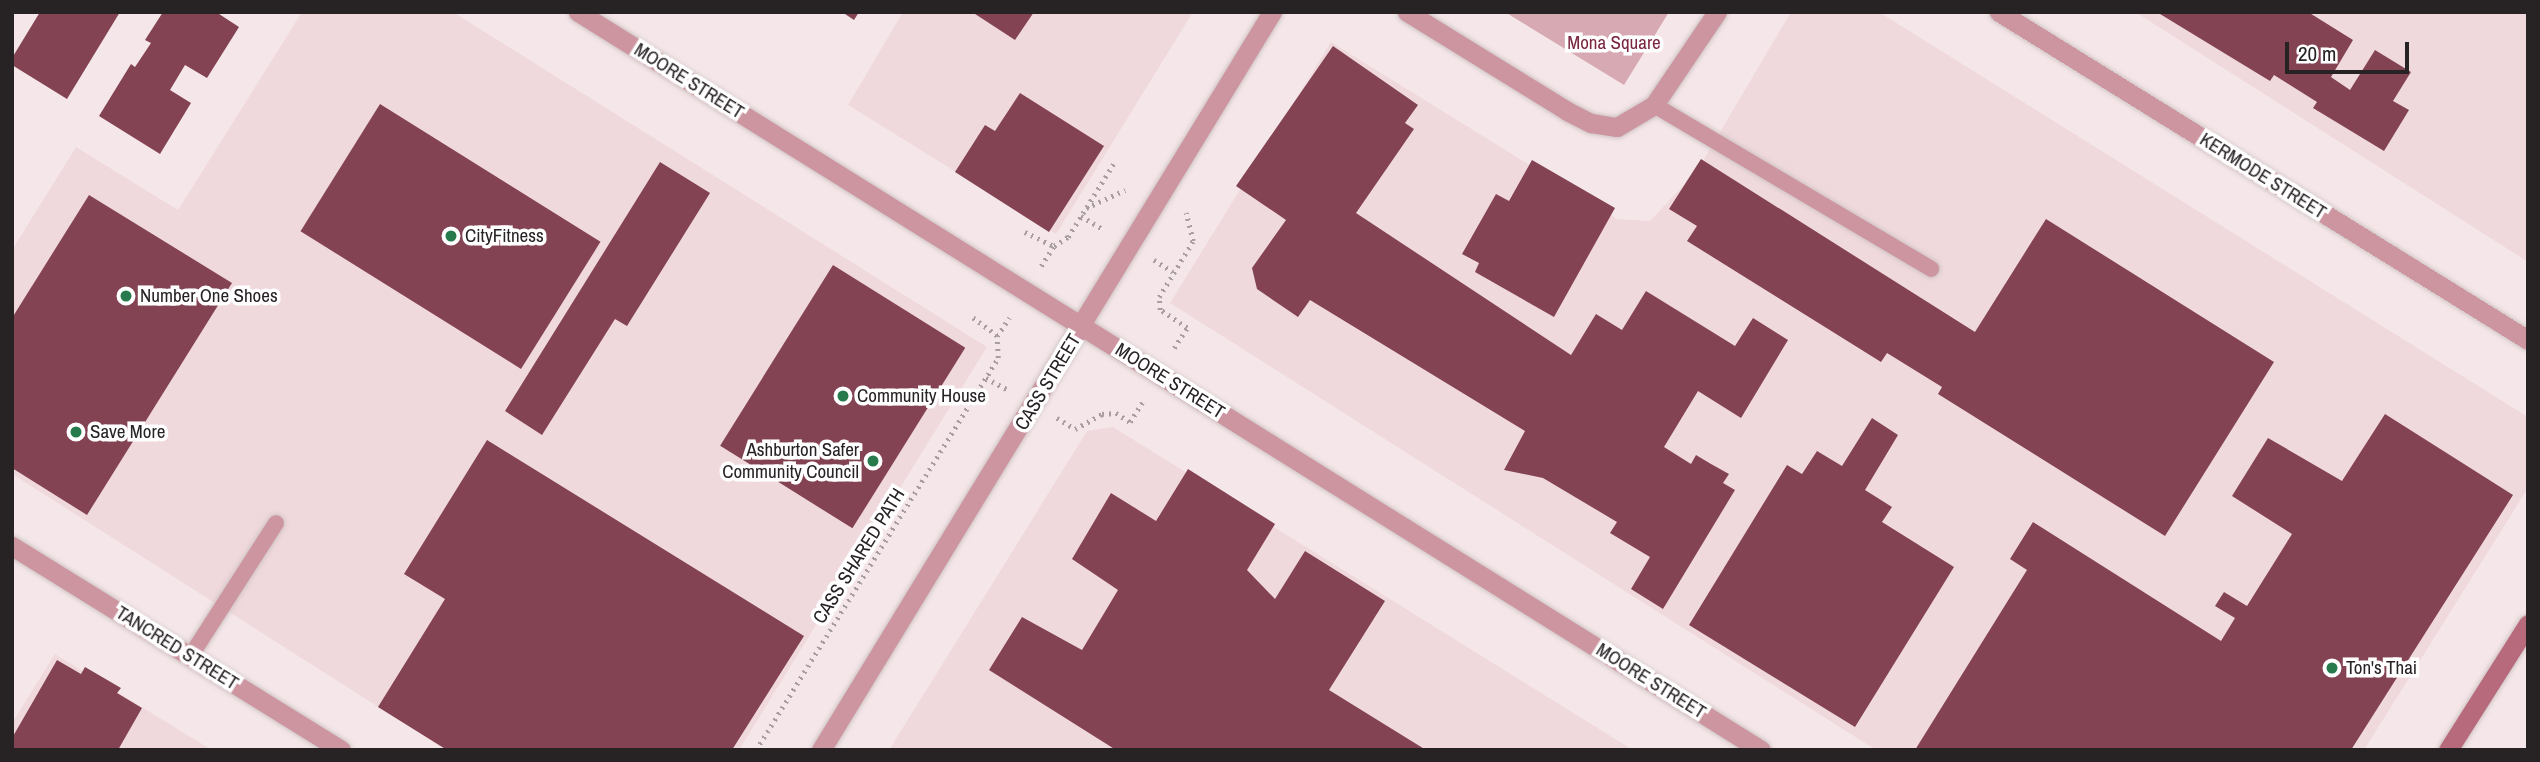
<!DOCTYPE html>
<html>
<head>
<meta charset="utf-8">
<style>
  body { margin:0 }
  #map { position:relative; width:2540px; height:762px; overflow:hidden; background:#f5e7e9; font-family:"Archivo Narrow",sans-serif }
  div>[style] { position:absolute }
  .built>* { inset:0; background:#f0d9dd }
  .green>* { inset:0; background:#d7aab3 }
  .building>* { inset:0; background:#834353; transform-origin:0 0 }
  .path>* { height:4.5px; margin-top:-2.25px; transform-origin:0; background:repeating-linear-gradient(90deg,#a89d9f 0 2px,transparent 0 7px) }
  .roads { filter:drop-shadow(0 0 2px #d0c4c5) drop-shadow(0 0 2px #d0c4c5) }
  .service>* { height:16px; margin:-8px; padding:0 8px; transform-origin:8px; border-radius:8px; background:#cc95a0 }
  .minor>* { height:19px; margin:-9.5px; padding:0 9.5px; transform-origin:9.5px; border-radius:9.5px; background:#cc95a0 }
  .tertiary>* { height:19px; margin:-9.5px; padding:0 9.5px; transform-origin:9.5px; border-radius:9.5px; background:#cc95a0 }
  .secondary>* { height:19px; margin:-9.5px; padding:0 9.5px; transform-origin:9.5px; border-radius:9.5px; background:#b86a7d }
  .dots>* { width:19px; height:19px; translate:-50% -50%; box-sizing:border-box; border:4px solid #fff; border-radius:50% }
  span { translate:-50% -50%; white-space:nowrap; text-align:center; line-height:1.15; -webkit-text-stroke:7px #fff; paint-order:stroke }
  .park-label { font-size:19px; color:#7b2640 }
  .street-label { font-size:19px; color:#272223 }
  .poi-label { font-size:19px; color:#272223 }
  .left { translate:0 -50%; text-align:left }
  .right { translate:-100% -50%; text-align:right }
  .frame { position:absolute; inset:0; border:14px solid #272223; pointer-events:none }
  .scale { position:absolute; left:2285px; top:42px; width:124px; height:32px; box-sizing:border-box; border:4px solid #272223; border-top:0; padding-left:9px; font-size:21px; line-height:24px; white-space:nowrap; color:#272223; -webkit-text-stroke:5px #fff; paint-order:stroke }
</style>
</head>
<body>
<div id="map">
  <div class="built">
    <div style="clip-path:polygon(302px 12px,453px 12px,987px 347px,739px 750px,446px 750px,12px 474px,12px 250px,76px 147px,178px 210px)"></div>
    <div style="clip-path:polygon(903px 12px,1193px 12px,1056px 234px,848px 105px)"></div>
    <div style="clip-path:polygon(1791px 12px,1879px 12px,2528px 417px,2528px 488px,2364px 750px,1876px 750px,1170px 303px,1331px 42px,1617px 219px,1650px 221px,1697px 171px)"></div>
    <div style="clip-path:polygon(2135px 12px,2528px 12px,2528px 262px)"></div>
    <div style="clip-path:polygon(1113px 427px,1633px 750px,889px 750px,1087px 431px)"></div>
    <div style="clip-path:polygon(55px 654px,212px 750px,12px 750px,12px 723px)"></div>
  </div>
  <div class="green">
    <div style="clip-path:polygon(1505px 12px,1669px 12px,1624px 85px)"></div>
  </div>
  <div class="building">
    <div style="clip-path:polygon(40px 12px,120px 12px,67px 99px,12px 65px,12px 58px)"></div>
    <div style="clip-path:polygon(163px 12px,216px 12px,239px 27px,207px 78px,185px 65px,170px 90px,191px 103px,160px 154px,99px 116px,131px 64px,135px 67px,151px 43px,145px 40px)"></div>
    <div style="clip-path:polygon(842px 12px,859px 12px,854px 20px)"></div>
    <div style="clip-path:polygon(972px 12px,1034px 12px,1015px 40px)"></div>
    <div style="clip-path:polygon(2308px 12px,2353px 40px,2331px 77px,2350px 90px,2375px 50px,2411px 72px,2393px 101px,2409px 110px,2384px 151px,2313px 108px,2317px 102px,2274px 75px,2270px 81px,2160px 14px)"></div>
    <div style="clip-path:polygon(1333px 46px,1418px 105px,1405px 123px,1414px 129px,1356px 213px,1571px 355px,1596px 314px,1622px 330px,1646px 291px,1735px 346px,1753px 318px,1788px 340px,1741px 418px,1698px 391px,1664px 447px,1691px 464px,1696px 455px,1711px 464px,1729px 474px,1723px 483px,1735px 490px,1663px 609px,1631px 589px,1650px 557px,1610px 533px,1617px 522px,1543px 478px,1504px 470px,1525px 431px,1310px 300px,1298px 317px,1257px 289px,1252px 268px,1286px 220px,1236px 186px)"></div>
    <div style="clip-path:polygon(1020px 93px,1104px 146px,1049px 232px,955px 172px,985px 125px,995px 131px)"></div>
    <div style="left:380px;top:104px;width:260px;height:150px;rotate:32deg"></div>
    <div style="clip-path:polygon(1701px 159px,1975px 332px,2046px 219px,2274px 362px,2165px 536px,1938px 394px,1942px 387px,1887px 353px,1881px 362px,1687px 241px,1697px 226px,1669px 209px)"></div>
    <div style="clip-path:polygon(1532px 160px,1615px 208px,1554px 317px,1475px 272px,1479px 263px,1462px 254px,1496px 194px,1509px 201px)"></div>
    <div style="clip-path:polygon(660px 162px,710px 193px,627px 326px,615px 319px,542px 435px,505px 411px)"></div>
    <div style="clip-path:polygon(89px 195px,232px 283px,87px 515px,12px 468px,12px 318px)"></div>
    <div style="left:833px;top:265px;width:156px;height:213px;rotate:32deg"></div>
    <div style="clip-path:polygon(2385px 414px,2513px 495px,2351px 750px,1915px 750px,2027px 570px,2010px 559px,2033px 522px,2221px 641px,2235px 618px,2215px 606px,2224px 592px,2247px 606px,2292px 534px,2232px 496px,2268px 438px,2342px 481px)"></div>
    <div style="clip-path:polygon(1872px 418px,1898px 435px,1865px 490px,1892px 507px,1882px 522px,1954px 567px,1855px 727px,1689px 625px,1787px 465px,1802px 474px,1817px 451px,1842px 466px)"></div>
    <div style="clip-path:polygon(487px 440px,804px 636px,732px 750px,447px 750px,378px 707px,445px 599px,404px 574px)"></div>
    <div style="clip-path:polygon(1188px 469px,1275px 524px,1247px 570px,1275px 599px,1305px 551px,1385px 601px,1329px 690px,1426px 750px,1116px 750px,989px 670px,1022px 617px,1082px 650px,1118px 590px,1072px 559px,1111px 493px,1156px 521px)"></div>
    <div style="clip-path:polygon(57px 660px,81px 674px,85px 667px,121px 688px,117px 693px,142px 708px,118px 750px,12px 750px,12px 738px)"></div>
  </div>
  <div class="path">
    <div style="left:1086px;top:208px;width:43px;rotate:-24.8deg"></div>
    <div style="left:1081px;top:216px;width:27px;rotate:31deg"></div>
    <div style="left:1025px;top:232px;width:32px;rotate:26deg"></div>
    <div style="left:1054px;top:246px;width:17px;rotate:-33deg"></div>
    <div style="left:1068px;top:237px;width:87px;rotate:-58.1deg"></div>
    <div style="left:1154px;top:260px;width:22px;rotate:32deg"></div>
    <div style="left:1041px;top:266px;width:24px;rotate:-57deg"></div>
    <div style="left:997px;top:336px;width:22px;rotate:-56deg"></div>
    <div style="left:1174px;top:348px;width:24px;rotate:-57deg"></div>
    <div style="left:1187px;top:328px;width:32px;rotate:-146deg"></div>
    <div style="left:1160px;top:310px;width:13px;rotate:-94deg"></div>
    <div style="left:1159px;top:297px;width:66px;rotate:-58.7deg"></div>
    <div style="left:1193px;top:241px;width:29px;rotate:-104deg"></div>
    <div style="left:986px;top:378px;width:24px;rotate:28deg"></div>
    <div style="left:1057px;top:418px;width:21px;rotate:31deg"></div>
    <div style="left:1075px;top:429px;width:31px;rotate:-29deg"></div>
    <div style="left:1102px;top:414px;width:14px;rotate:-4deg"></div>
    <div style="left:1116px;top:413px;width:17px;rotate:33deg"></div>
    <div style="left:1130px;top:422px;width:25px;rotate:-58deg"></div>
    <div style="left:756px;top:750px;width:461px;rotate:-58.3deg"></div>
    <div style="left:998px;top:358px;width:22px;rotate:-93deg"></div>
    <div style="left:997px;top:336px;width:31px;rotate:-143deg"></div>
  </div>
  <div class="roads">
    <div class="service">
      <div style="left:1654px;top:105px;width:322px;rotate:30.6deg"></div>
      <div style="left:190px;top:657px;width:159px;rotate:-57.3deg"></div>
    </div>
    <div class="minor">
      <div style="left:1407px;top:12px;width:188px;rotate:31.7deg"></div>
      <div style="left:1567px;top:111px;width:27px;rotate:27deg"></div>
      <div style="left:1591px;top:123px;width:26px;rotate:9deg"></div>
      <div style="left:1617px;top:127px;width:43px;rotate:-30.7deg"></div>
      <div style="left:1654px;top:105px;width:112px;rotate:-55.9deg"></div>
      <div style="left:1999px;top:12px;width:622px;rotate:31.8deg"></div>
      <div style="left:12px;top:546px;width:387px;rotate:31.8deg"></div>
      <div style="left:821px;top:750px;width:865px;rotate:-58.57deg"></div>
    </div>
    <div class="tertiary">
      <div style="left:578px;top:12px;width:1394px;rotate:31.96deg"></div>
    </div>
    <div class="secondary">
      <div style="left:2448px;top:750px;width:149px;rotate:-57.6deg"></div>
    </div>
  </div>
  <div class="dots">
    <div style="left:451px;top:236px;background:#267a4c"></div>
    <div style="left:126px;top:296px;background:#267a4c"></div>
    <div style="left:843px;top:396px;background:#267a4c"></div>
    <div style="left:76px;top:432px;background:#267a4c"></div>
    <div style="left:873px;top:461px;background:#267a4c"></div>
    <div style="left:2332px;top:668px;background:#267a4c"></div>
  </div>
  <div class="park-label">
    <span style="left:1614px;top:43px">Mona Square</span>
  </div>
  <div class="street-label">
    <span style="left:689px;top:81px;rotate:32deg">MOORE STREET</span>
    <span style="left:2263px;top:176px;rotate:32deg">KERMODE STREET</span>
    <span style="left:1170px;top:381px;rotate:32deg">MOORE STREET</span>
    <span style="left:1048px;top:382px;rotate:-59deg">CASS STREET</span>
    <span style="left:859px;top:556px;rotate:-58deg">CASS SHARED PATH</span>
    <span style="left:177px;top:648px;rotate:32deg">TANCRED STREET</span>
    <span style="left:1651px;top:681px;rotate:32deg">MOORE STREET</span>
  </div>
  <div class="poi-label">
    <span class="left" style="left:465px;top:236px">CityFitness</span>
    <span class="left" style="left:140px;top:296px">Number One Shoes</span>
    <span class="left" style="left:857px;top:396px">Community House</span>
    <span class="left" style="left:90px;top:432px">Save More</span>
    <span class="right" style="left:859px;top:461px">Ashburton Safer<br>Community Council</span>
    <span class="left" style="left:2346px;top:668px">Ton's Thai</span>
  </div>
  <div class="frame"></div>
  <div class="scale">20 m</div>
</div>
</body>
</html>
